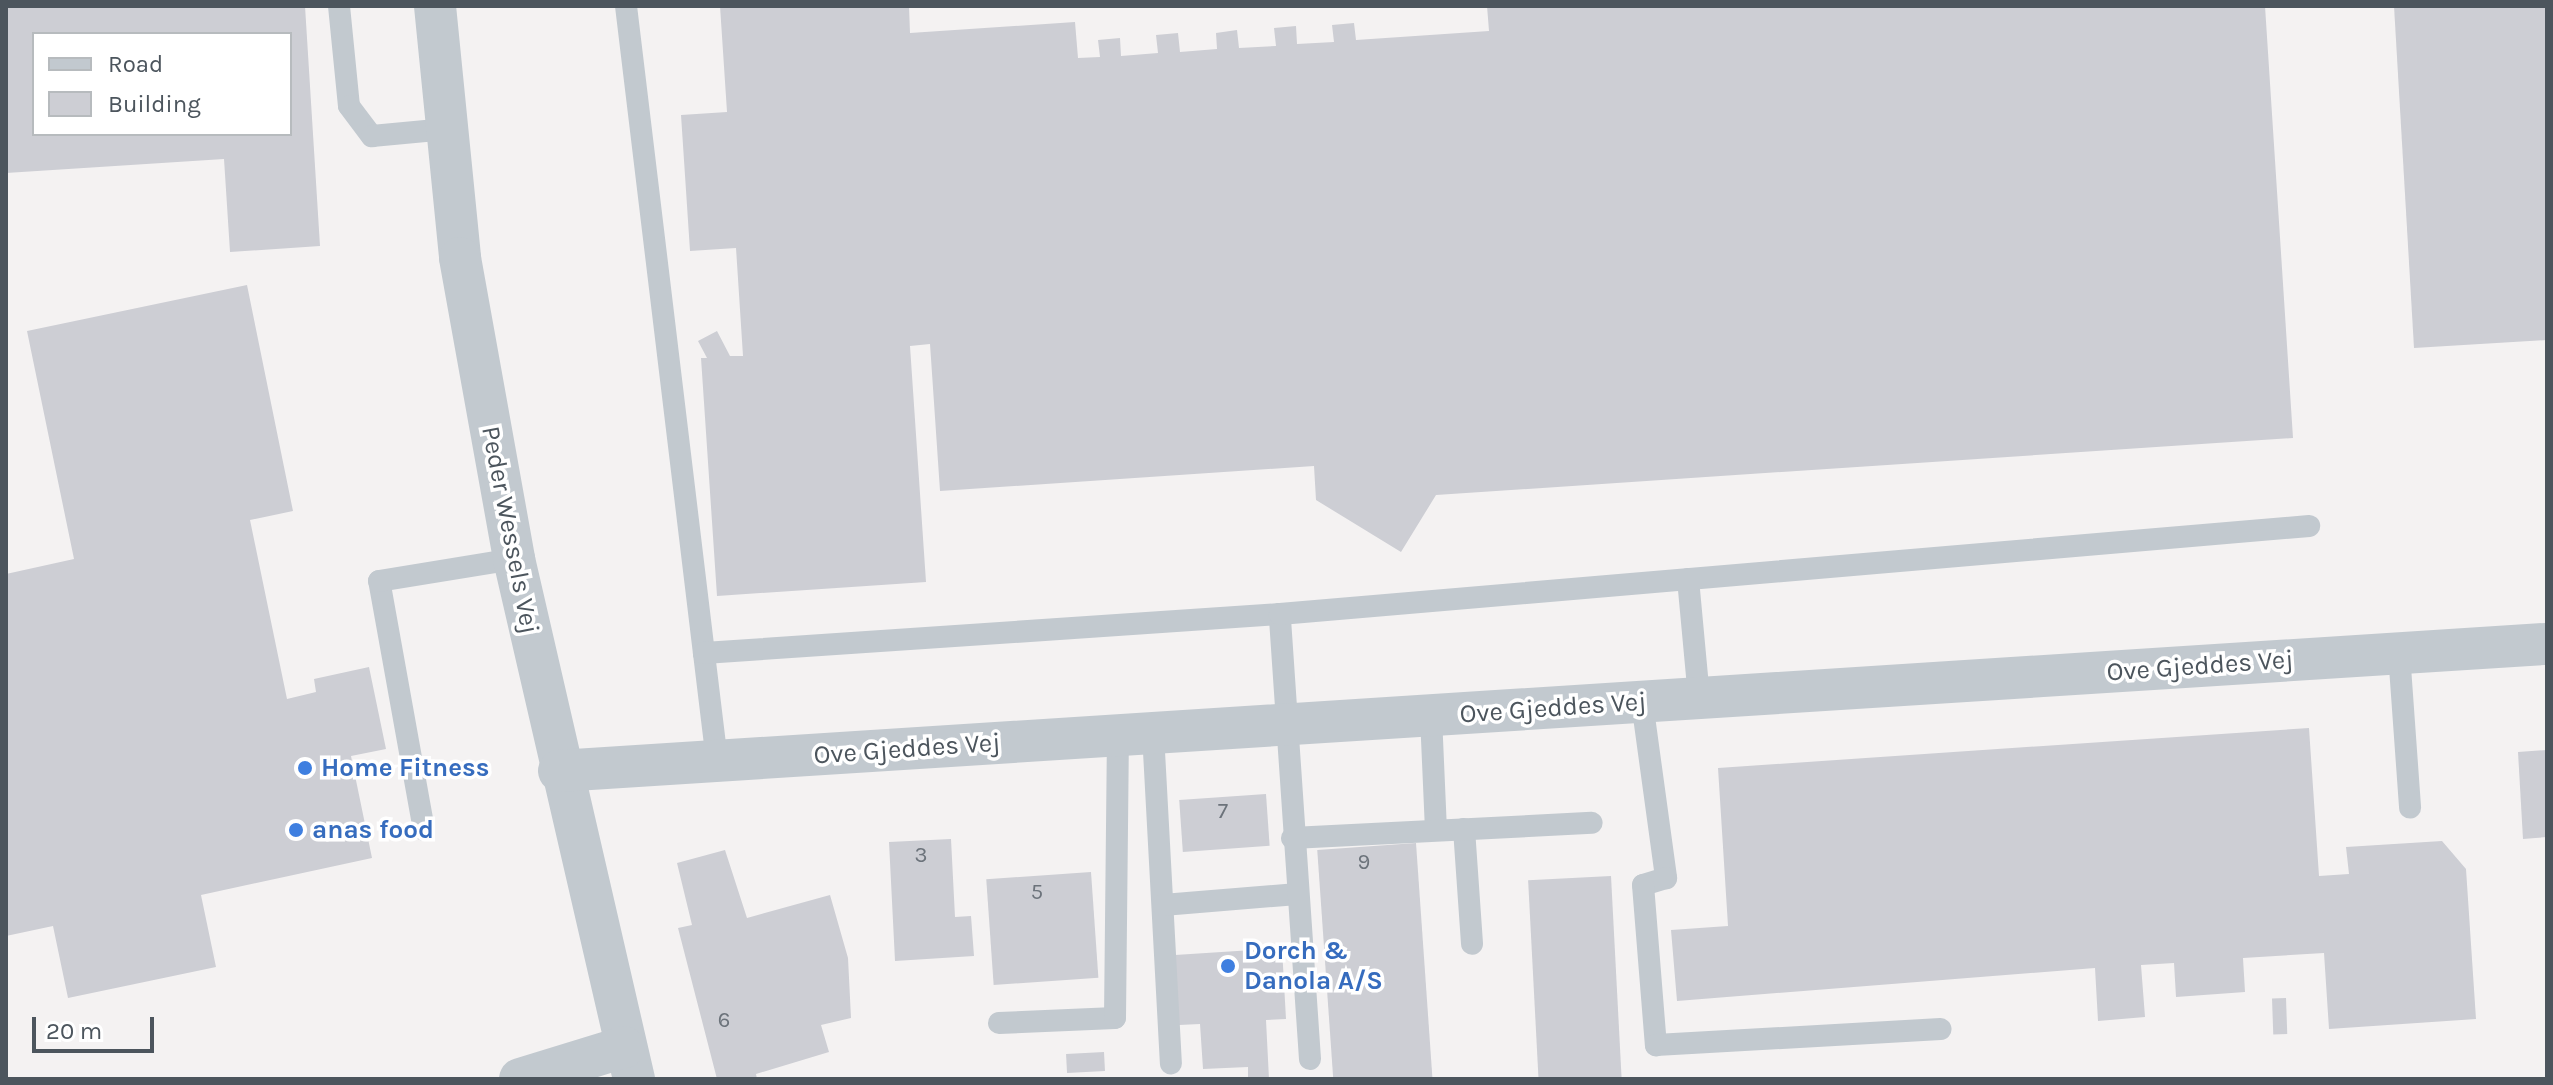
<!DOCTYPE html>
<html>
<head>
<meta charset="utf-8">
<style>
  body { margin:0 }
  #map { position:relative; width:2553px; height:1085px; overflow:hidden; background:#f4f2f2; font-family:Karla,sans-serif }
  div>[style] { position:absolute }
  .building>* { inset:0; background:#cdced4; transform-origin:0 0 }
  .service>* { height:22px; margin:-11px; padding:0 11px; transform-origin:11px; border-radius:11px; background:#c2c9cf }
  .minor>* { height:42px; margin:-21px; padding:0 21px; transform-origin:21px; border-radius:21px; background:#c2c9cf }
  .dots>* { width:22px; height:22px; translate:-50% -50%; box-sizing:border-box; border:4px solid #fff; border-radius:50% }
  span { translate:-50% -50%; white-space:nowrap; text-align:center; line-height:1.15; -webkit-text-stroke:7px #fff; paint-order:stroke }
  .number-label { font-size:22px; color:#6c737b }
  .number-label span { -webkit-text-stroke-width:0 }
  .street-label { font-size:26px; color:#4c555d }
  .shop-label { font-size:26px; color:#366cbe; font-weight:700 }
  .left { translate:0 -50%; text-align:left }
  .frame { position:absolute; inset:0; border:8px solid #4c555d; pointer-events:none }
  .legend { position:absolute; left:32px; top:32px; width:260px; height:104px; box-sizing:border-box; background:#fff; border:2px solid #b7bbbe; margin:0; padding:10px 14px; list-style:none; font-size:24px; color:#4c555d }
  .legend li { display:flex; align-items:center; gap:16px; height:40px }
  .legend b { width:40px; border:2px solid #b7bbbe }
  .scale { position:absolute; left:32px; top:1017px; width:122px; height:36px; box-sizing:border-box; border:4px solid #4c555d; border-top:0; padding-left:10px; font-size:24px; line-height:28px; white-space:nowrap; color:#4c555d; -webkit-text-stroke:6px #fff; paint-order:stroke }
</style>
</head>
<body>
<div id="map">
  <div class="building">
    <div style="clip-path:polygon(evenodd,6px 6px,305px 6px,320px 246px,230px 252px,224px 159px,6px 173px,6px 6px,34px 34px,290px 34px,290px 134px,34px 134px,34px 34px)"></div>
    <div style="clip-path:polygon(720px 6px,909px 6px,910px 33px,1075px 22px,1078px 58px,1100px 57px,1098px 40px,1120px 38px,1121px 56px,1158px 53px,1156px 35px,1178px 33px,1180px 52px,1217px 49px,1216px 33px,1237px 30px,1239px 48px,1276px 46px,1274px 28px,1296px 26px,1297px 44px,1334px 42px,1332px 25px,1354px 23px,1356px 40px,1489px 31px,1487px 6px,2265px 6px,2293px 438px,1436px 495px,1401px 552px,1316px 500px,1314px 466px,940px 491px,930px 344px,910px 346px,926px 582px,717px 596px,701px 358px,707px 358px,698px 341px,717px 331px,730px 356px,743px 356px,736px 248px,690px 251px,681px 115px,727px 112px)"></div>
    <div style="clip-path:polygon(2394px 6px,2547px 6px,2547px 340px,2414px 348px)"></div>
    <div style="clip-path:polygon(247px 285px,293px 511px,250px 520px,287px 699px,316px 692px,314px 679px,369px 667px,386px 749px,351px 756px,372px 858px,201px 895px,216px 967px,68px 998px,53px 926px,6px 936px,6px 574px,74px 559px,27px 331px)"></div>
    <div style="clip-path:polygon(2309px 728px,2319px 876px,2349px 874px,2346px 847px,2442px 841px,2466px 869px,2476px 1019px,2329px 1029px,2324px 953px,2243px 958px,2245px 992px,2176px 997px,2174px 963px,2141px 965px,2145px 1017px,2098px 1021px,2095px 968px,1677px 1001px,1671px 930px,1728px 926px,1718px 768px)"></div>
    <div style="clip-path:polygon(2547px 750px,2547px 837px,2523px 839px,2518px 752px)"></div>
    <div style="left:1266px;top:794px;width:52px;height:87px;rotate:86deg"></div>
    <div style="clip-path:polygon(951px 839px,955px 917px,971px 916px,974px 956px,895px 961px,889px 842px)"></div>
    <div style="left:1416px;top:843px;width:236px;height:99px;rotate:86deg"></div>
    <div style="clip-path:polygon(725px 850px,747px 918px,830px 895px,848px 958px,851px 1018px,821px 1025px,829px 1052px,756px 1074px,757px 1079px,717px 1079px,678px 928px,692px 925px,677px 863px)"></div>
    <div style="left:1091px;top:872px;width:106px;height:105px;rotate:86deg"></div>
    <div style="left:1611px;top:876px;width:203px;height:83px;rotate:87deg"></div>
    <div style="clip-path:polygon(1282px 948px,1286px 1019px,1266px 1020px,1269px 1079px,1248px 1079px,1248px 1067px,1203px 1069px,1200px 1024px,1179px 1025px,1175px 955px)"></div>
    <div style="left:2286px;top:998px;width:36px;height:14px;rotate:88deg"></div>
    <div style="left:1104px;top:1052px;width:19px;height:38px;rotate:87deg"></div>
  </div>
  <div class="service">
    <div style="left:339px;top:6px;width:100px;rotate:84.3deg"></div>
    <div style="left:349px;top:106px;width:38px;rotate:53deg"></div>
    <div style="left:372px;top:136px;width:75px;rotate:-5.3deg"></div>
    <div style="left:626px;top:6px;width:652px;rotate:83.13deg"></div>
    <div style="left:1688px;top:579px;width:120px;rotate:84.7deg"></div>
    <div style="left:2399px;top:653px;width:155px;rotate:85.9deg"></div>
    <div style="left:1642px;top:702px;width:178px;rotate:82.2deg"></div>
    <div style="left:1666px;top:878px;width:24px;rotate:163deg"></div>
    <div style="left:1643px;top:885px;width:161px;rotate:85.4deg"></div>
    <div style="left:1656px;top:1045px;width:285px;rotate:-3.2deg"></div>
    <div style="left:1431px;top:716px;width:114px;rotate:87.5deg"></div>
    <div style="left:1153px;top:733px;width:331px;rotate:86.9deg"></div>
    <div style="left:717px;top:761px;width:109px;rotate:-96.9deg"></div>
    <div style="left:704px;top:653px;width:577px;rotate:-3.87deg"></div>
    <div style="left:1464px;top:829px;width:115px;rotate:86deg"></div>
    <div style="left:424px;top:830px;width:253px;rotate:-100.2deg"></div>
    <div style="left:379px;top:581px;width:137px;rotate:-9.3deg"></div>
    <div style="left:1292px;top:838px;width:300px;rotate:-2.9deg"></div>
    <div style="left:1163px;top:905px;width:135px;rotate:-4.7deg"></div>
    <div style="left:999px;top:1023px;width:116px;rotate:-2.5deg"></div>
    <div style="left:1115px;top:1018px;width:282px;rotate:-89.4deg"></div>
    <div style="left:1310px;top:1059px;width:446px;rotate:-93.9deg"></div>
    <div style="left:1280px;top:614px;width:1033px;rotate:-4.89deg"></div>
  </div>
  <div class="minor">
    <div style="left:435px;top:6px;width:253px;rotate:84.3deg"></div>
    <div style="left:460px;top:258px;width:306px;rotate:79.8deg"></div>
    <div style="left:514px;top:559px;width:534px;rotate:77.01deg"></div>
    <div style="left:559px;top:771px;width:1992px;rotate:-3.66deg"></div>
    <div style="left:520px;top:1079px;width:109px;rotate:-17.1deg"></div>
  </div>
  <div class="dots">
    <div style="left:305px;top:768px;background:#3f7fe0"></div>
    <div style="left:296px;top:830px;background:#3f7fe0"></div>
    <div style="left:1228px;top:966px;background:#3f7fe0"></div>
  </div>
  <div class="number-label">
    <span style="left:1223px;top:812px">7</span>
    <span style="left:921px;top:856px">3</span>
    <span style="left:1364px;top:863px">9</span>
    <span style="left:1037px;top:893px">5</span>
    <span style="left:724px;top:1021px">6</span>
  </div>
  <div class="street-label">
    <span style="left:510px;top:530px;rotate:79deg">Peder Wessels Vej</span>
    <span style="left:2200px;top:666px;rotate:-4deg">Ove Gjeddes Vej</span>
    <span style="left:1553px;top:708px;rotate:-4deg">Ove Gjeddes Vej</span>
    <span style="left:907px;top:749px;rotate:-4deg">Ove Gjeddes Vej</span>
  </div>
  <div class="shop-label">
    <span class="left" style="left:321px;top:768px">Home Fitness</span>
    <span class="left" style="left:312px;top:830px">anas food</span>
    <span class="left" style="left:1244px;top:966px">Dorch &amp;<br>Danola A/S</span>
  </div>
  <div class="frame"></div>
  <ul class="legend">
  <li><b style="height:10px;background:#c2c9cf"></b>Road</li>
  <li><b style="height:22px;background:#cdced4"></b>Building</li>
  </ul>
  <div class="scale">20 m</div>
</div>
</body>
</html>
